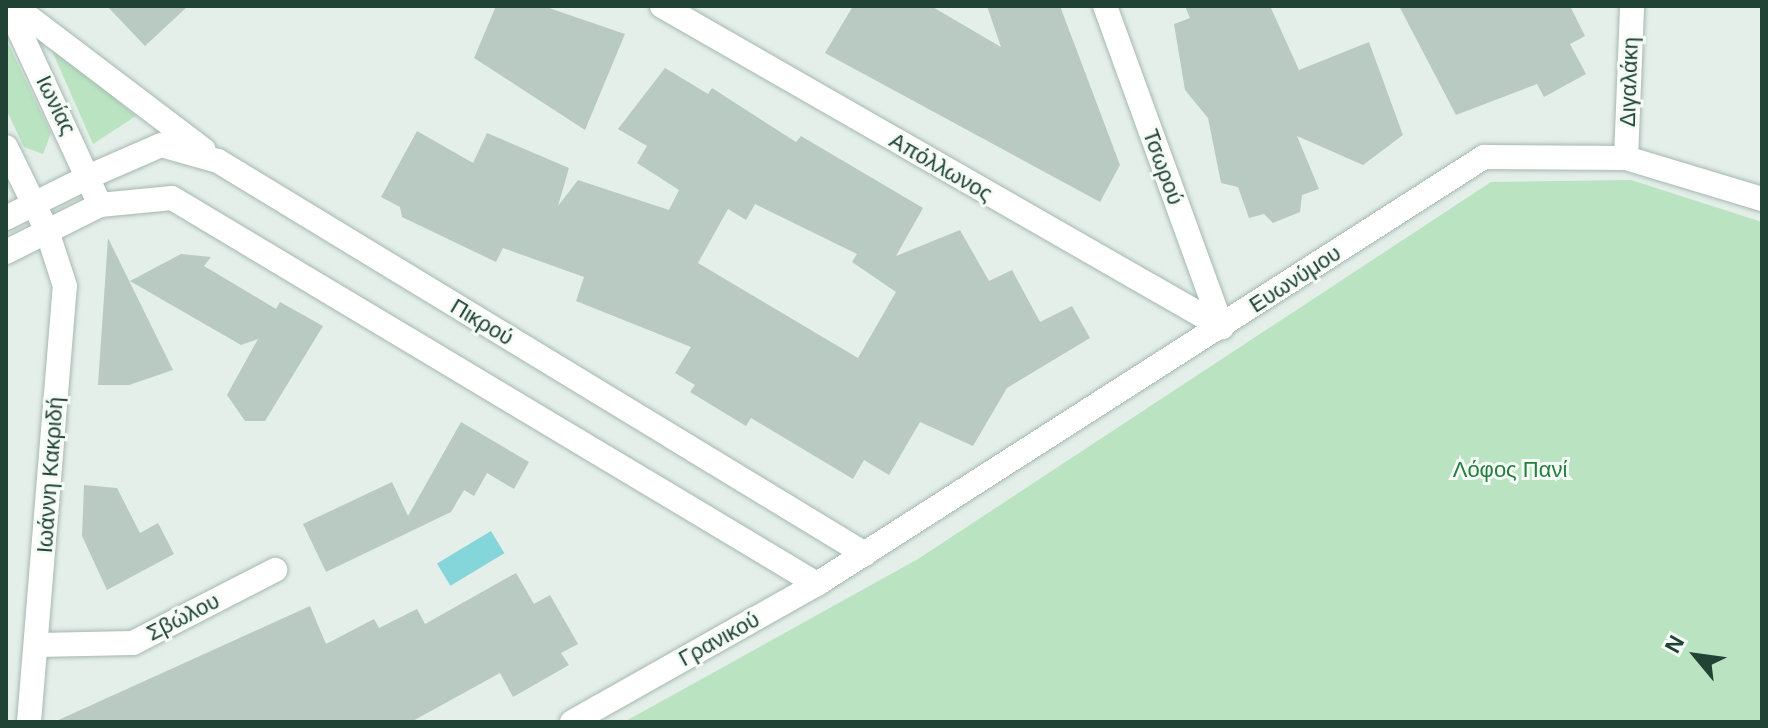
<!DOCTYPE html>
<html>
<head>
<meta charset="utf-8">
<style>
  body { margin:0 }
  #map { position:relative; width:1768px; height:728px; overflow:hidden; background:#e4efe9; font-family:Helvetica,sans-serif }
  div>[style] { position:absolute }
  .green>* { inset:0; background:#bae3c1 }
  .water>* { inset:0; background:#85d6da; transform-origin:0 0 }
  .building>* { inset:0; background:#b8cac1 }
  .roads { filter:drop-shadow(0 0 2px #a5b8b0) drop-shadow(0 0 2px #a5b8b0) }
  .street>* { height:24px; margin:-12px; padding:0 12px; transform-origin:12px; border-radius:12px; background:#fff }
  .secondary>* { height:24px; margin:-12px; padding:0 12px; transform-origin:12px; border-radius:12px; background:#fff }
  span { translate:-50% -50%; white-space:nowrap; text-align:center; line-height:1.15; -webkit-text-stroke:6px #f5fbf7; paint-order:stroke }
  .street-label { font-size:22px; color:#204336 }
  .park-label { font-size:22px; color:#25803e }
  .frame { position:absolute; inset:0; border:8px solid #204336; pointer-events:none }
  .north { position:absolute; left:1656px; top:616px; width:80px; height:80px; -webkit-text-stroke:6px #f5fbf7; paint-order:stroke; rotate:299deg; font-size:22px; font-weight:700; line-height:32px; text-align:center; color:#204336 }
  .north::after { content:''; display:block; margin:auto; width:28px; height:36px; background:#204336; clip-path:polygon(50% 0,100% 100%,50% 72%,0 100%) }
</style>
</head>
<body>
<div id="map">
  <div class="green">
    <div style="clip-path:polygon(6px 39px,51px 133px,43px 154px,24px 147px,6px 109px)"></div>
    <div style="clip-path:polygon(49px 44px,136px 116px,93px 144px)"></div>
    <div style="clip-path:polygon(1631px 180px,1762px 222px,1762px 722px,624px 722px,918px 559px,1491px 182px)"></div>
  </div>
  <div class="water">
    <div style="left:491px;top:531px;width:26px;height:63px;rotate:59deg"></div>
  </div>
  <div class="building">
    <div style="clip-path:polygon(107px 6px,188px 6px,145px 46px)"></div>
    <div style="clip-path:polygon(496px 6px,543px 6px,625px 34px,585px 130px,474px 58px)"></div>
    <div style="clip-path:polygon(853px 6px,931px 6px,1001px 47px,987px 6px,1060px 6px,1120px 165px,1100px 202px,825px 53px)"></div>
    <div style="clip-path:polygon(1185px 6px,1270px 6px,1299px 70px,1369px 42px,1403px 135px,1363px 165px,1297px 136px,1319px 189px,1302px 195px,1300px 212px,1273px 223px,1264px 214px,1249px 218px,1238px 187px,1221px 183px,1208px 118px,1185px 90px,1174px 24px,1190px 18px)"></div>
    <div style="clip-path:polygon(1399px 6px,1570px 6px,1585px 36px,1570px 44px,1586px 74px,1544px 97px,1537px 84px,1456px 115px)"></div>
    <div style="clip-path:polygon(evenodd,665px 68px,708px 94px,712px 88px,796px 142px,801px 136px,923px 208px,896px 256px,960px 230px,989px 281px,1012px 270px,1040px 322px,1072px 306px,1090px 338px,1007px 388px,973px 446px,920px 422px,889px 475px,864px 460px,853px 479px,751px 418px,746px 426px,690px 392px,695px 385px,675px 373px,691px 347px,576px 301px,584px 277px,503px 248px,496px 262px,402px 217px,400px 207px,381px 197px,417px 131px,473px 163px,487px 133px,569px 168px,558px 206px,578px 180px,669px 210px,679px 190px,637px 163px,647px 146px,618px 129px,665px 68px,755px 204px,857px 254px,852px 262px,896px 292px,858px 358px,698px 263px,728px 209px,746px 220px,755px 204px)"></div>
    <div style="clip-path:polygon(108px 238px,173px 370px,129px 385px,98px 385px)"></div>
    <div style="clip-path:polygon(181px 254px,211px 257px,204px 266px,276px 309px,280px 302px,323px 326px,265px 421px,245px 421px,227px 395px,258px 339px,241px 345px,130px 281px)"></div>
    <div style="clip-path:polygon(461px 422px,529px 462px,514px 489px,487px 473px,474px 496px,464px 490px,451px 512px,326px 572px,303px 524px,392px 482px,408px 516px)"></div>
    <div style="clip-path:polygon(84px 485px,117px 488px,140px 533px,158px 523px,174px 554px,107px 590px,82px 536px)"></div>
    <div style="clip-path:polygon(516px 573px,534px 604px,550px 595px,578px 644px,561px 653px,569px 665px,513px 697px,500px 673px,411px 722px,54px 722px,310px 606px,326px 644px,374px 619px,379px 628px,417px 609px,425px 624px)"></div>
  </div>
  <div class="roads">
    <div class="street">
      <div style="left:14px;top:6px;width:238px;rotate:37.2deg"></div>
      <div style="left:662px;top:6px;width:645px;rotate:29.82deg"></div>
      <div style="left:1105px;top:6px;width:342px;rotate:70deg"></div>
      <div style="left:1626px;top:158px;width:152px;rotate:-87.7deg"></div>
      <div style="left:90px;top:176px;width:77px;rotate:-23.6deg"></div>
      <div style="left:161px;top:145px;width:59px;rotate:15.7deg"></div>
      <div style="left:218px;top:161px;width:757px;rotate:31.28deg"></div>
      <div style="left:100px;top:205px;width:72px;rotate:-5.6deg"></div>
      <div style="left:172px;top:198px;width:752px;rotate:30.9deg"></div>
      <div style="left:37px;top:645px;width:96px;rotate:-1.2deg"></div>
      <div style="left:133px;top:643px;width:160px;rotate:-27.2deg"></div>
      <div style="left:29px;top:722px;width:437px;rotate:-85.3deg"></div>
      <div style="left:65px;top:286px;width:58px;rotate:-108.1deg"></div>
      <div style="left:572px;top:722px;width:281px;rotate:-29.4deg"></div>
      <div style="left:817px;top:584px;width:792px;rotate:-32.63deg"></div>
      <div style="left:1484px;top:157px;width:142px;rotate:0.4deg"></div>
      <div style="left:1626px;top:158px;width:142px;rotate:16.8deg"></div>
    </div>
    <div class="secondary">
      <div style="left:6px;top:147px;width:93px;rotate:64deg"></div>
      <div style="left:6px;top:218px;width:94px;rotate:-26.6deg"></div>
      <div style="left:6px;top:252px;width:105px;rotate:-26.6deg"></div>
      <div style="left:100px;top:205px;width:219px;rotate:-114.8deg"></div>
    </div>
  </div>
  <div class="street-label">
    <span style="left:1629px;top:82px;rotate:-88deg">Διγαλάκη</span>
    <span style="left:56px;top:105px;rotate:64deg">Ιωνίας</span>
    <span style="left:941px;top:167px;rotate:30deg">Απόλλωνος</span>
    <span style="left:1163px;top:167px;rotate:70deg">Τσωρού</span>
    <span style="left:1295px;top:279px;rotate:-33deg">Ευωνύμου</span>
    <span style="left:482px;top:322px;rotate:31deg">Πικρού</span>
    <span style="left:50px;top:475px;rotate:-86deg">Ιωάννη Κακριδή</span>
    <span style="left:183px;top:617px;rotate:-27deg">Σβώλου</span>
    <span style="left:719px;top:639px;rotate:-29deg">Γρανικού</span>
  </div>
  <div class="park-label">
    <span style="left:1510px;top:470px">Λόφος Πανί</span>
  </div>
  <div class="frame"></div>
  <div class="north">N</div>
</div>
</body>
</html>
